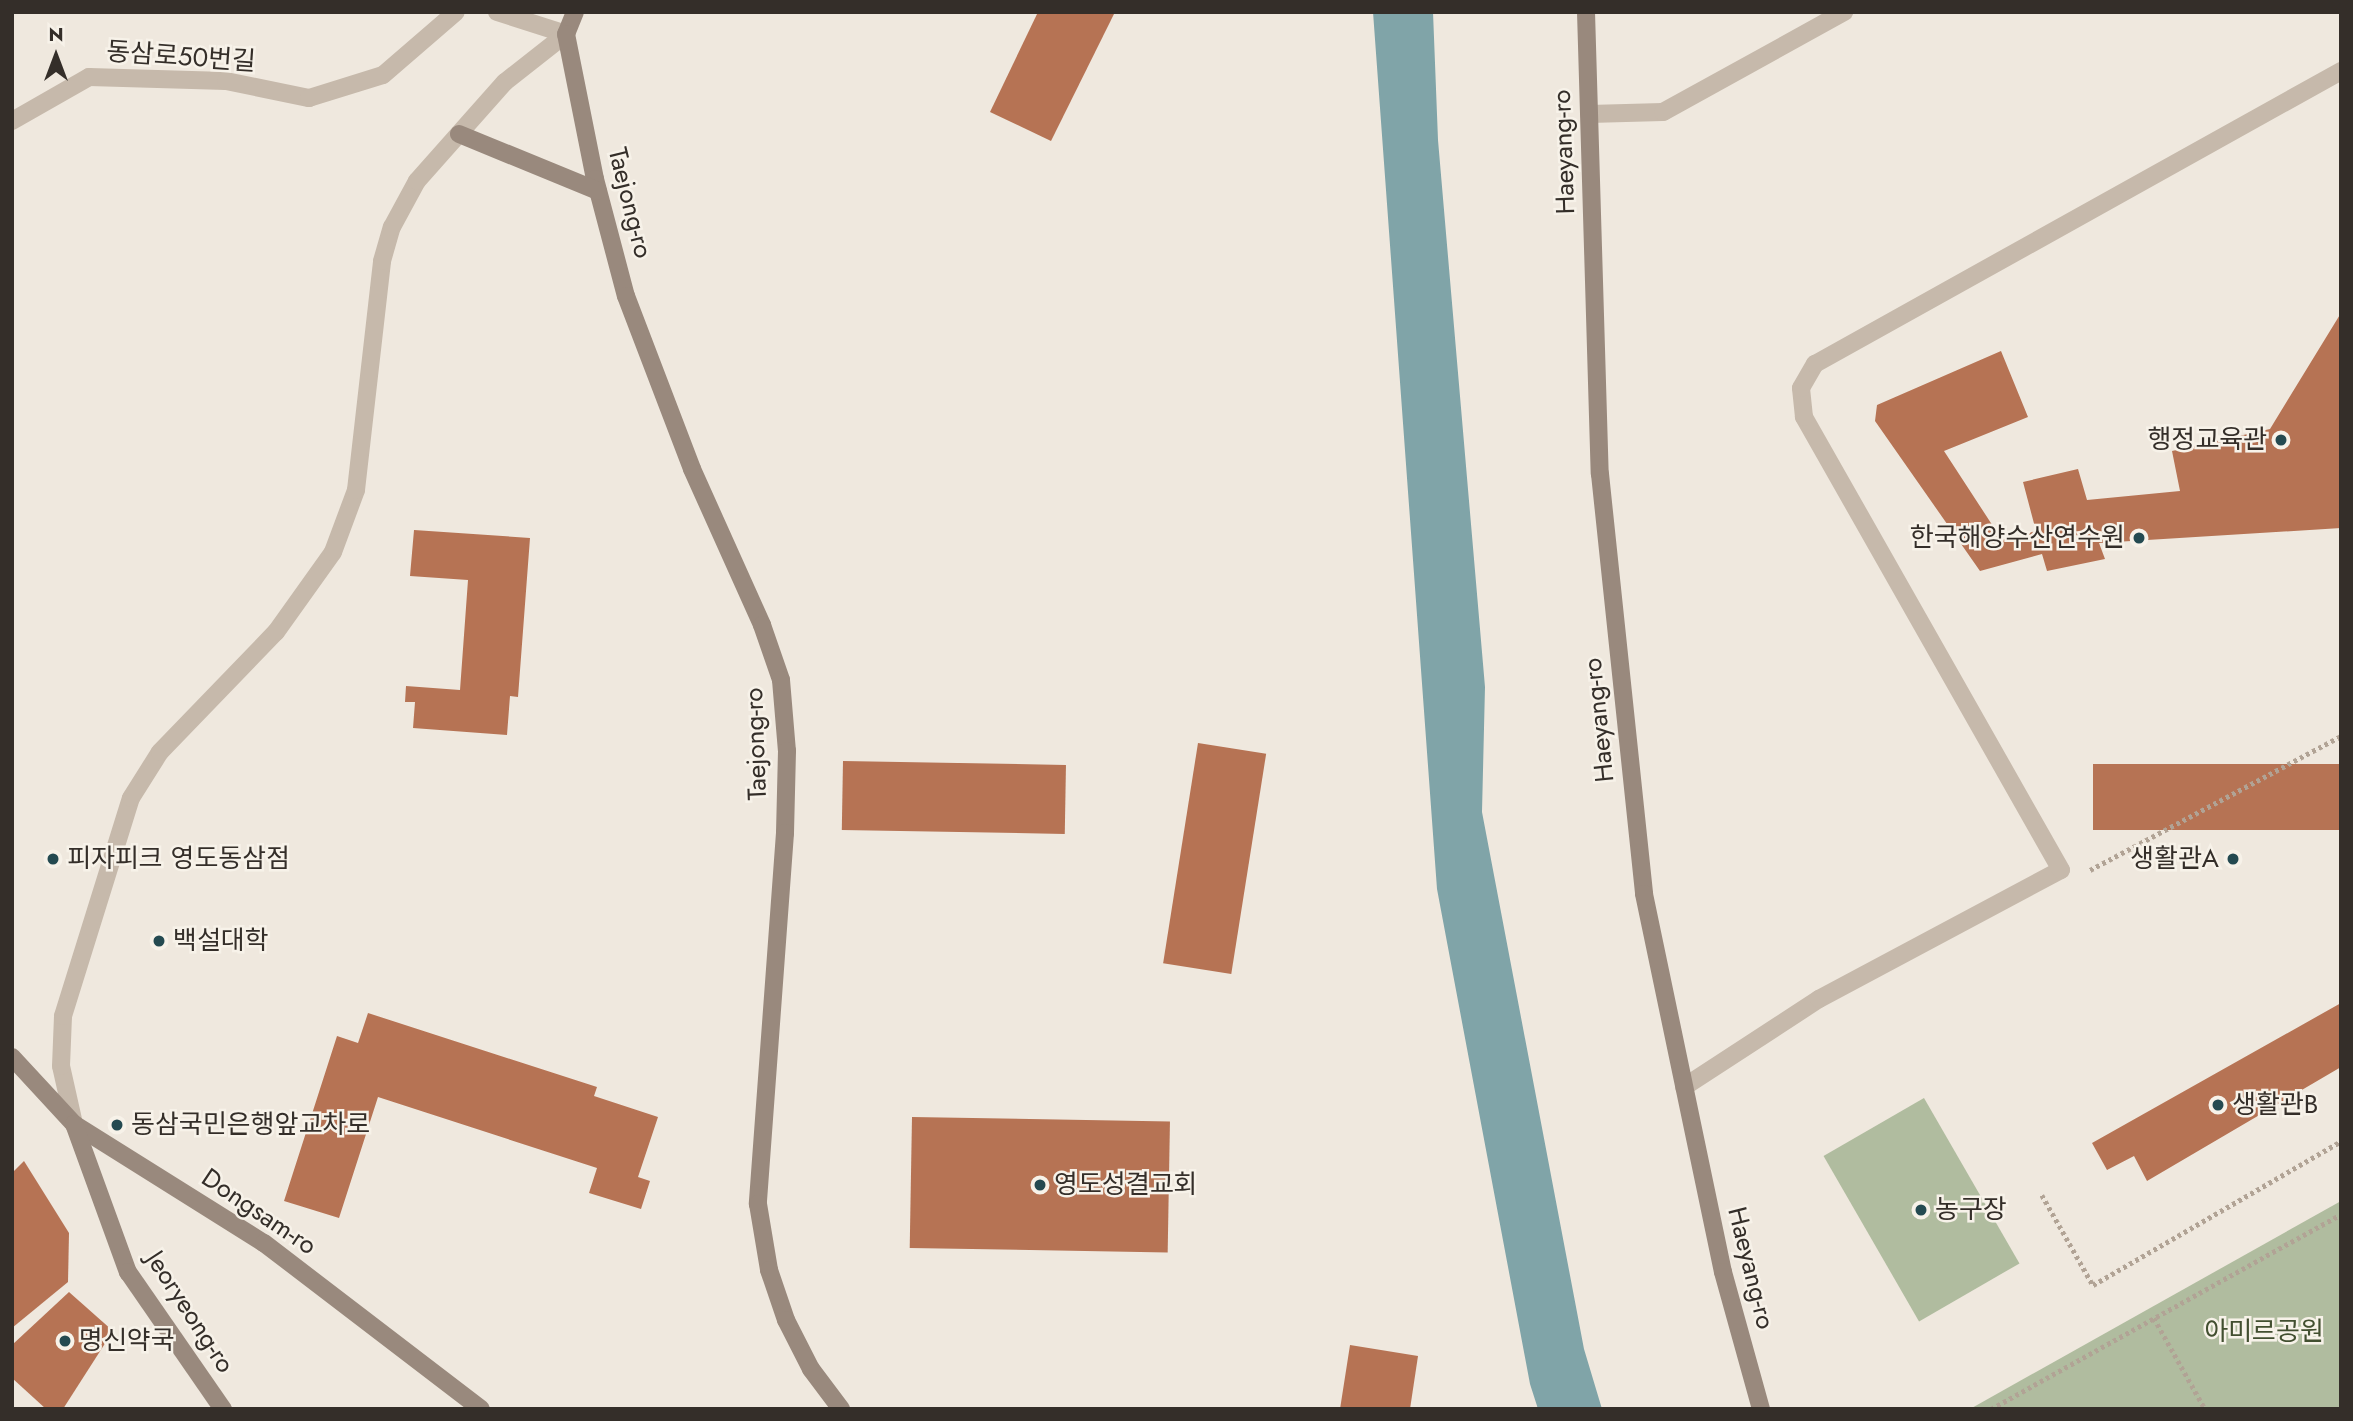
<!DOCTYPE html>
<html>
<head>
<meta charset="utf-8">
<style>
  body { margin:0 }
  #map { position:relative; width:2353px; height:1421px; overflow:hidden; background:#efe8de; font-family:Jost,"Noto Sans KR",sans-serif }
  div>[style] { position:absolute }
  .green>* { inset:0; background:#b0bc9f; transform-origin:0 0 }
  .water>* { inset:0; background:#80a4a8 }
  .building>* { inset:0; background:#b67354; transform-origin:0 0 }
  .path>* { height:4.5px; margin-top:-2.25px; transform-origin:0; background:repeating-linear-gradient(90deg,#b1a395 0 3.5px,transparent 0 7px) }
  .lane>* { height:18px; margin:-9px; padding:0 9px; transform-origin:9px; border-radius:9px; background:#c6b9ab }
  .street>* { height:18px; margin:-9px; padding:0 9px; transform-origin:9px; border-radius:9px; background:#c6b9ab }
  .secondary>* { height:18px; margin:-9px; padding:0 9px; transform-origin:9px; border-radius:9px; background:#99897d }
  .dots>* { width:19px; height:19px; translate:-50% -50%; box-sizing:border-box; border:4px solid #f7f2e9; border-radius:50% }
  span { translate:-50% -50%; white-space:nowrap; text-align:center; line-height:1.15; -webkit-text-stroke:5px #f7f2e9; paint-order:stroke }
  .street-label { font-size:26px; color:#342e29 }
  .poi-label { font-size:26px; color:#342e29 }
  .right { translate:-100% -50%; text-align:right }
  .left { translate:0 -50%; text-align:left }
  .park-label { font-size:26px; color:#424f30 }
  .frame { position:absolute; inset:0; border:14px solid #342e29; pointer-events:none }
  .north { position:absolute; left:21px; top:21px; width:70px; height:70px; -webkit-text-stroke:5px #f7f2e9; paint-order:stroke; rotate:0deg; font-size:19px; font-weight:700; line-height:28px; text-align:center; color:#342e29 }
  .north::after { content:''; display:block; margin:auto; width:24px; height:32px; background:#342e29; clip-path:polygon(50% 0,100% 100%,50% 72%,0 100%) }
</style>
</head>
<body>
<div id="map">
  <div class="green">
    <div style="left:1924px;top:1098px;width:191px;height:116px;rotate:60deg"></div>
    <div style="clip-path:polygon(2341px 1201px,2341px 1409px,1970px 1409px)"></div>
  </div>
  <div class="water">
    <div style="clip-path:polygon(1373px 12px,1433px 12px,1438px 140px,1485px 687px,1482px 812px,1584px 1349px,1602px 1409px,1538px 1409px,1530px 1384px,1437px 889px)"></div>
  </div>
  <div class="building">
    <div style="clip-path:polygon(1038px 12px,1115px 12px,1051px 141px,990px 112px)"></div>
    <div style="clip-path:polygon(2341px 313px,2341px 528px,2099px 543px,2105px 559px,2047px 571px,2042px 554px,1980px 571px,1875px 421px,1877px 405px,2001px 351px,2028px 417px,1944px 451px,2002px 540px,2036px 531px,2023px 482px,2078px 469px,2087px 500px,2180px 491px,2172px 451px,2270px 429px)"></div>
    <div style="clip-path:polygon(414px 530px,530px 538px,518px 697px,510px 696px,507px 735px,413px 728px,415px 702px,405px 702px,406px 686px,460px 690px,468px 580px,410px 576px)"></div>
    <div style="left:1198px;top:743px;width:69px;height:223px;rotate:9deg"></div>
    <div style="left:843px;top:761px;width:223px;height:69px;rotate:1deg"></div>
    <div style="left:2341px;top:764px;width:66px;height:248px;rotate:90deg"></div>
    <div style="clip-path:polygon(2341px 1003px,2341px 1067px,2147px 1181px,2134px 1156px,2107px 1170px,2092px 1143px)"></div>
    <div style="clip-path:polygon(368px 1013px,597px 1087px,594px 1096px,658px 1117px,638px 1177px,650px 1181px,641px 1209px,589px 1193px,597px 1168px,378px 1097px,339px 1218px,284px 1201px,337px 1036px,358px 1043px)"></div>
    <div style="left:912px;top:1117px;width:258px;height:131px;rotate:1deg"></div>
    <div style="clip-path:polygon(24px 1161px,69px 1233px,68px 1282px,12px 1328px,12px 1173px)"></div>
    <div style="clip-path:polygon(69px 1292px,113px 1331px,63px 1409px,46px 1409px,12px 1378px,12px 1345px)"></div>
    <div style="clip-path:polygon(1350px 1345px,1418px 1356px,1410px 1409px,1340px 1409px)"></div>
  </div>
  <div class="path">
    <div style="left:2090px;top:870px;width:285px;rotate:-28.1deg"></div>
    <div style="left:2042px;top:1195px;width:103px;rotate:60.5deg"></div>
    <div style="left:2093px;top:1285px;width:287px;rotate:-30.1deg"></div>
    <div style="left:2154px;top:1318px;width:104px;rotate:60.7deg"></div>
    <div style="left:1991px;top:1409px;width:401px;rotate:-29.1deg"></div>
  </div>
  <div class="lane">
    <div style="left:1684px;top:1087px;width:161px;rotate:-33.1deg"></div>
    <div style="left:1819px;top:999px;width:274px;rotate:-28.1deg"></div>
    <div style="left:2061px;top:870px;width:521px;rotate:-119.57deg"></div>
    <div style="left:1804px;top:417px;width:29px;rotate:-96deg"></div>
    <div style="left:1801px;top:388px;width:28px;rotate:-60deg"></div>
    <div style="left:1815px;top:364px;width:602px;rotate:-29.12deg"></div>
  </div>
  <div class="street">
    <div style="left:497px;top:12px;width:72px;rotate:17.7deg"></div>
    <div style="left:1589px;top:114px;width:74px;rotate:-1.5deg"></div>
    <div style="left:1663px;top:112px;width:207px;rotate:-28.9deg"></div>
    <div style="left:12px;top:121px;width:89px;rotate:-29.7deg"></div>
    <div style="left:89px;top:77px;width:137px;rotate:1.7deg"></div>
    <div style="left:226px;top:81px;width:85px;rotate:11.6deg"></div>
    <div style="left:309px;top:98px;width:77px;rotate:-17.3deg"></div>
    <div style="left:383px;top:75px;width:96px;rotate:-40.8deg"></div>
    <div style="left:74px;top:1124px;width:59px;rotate:-102.6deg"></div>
    <div style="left:61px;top:1066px;width:50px;rotate:-87.7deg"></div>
    <div style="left:63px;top:1016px;width:228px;rotate:-72.7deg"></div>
    <div style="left:131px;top:798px;width:54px;rotate:-57.8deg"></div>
    <div style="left:160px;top:752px;width:167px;rotate:-46deg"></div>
    <div style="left:276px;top:632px;width:98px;rotate:-54.5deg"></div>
    <div style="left:333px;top:552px;width:66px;rotate:-69.6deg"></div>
    <div style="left:356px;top:490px;width:230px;rotate:-83.5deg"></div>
    <div style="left:382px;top:261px;width:35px;rotate:-74deg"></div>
    <div style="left:392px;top:227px;width:52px;rotate:-61.5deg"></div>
    <div style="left:417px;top:181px;width:132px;rotate:-48.4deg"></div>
    <div style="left:505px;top:82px;width:78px;rotate:-38.2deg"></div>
  </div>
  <div class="secondary">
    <div style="left:575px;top:12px;width:24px;rotate:112deg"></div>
    <div style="left:566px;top:34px;width:148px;rotate:78.7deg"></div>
    <div style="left:595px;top:179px;width:121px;rotate:75.2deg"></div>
    <div style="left:626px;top:296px;width:185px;rotate:69.1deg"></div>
    <div style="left:692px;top:469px;width:171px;rotate:65.8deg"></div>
    <div style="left:762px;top:625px;width:58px;rotate:70.9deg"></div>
    <div style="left:781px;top:680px;width:71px;rotate:85.2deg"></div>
    <div style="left:787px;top:751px;width:82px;rotate:91.4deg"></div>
    <div style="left:785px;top:833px;width:372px;rotate:94.2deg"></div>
    <div style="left:758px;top:1204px;width:67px;rotate:80.5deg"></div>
    <div style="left:769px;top:1270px;width:53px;rotate:71.2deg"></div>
    <div style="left:786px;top:1320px;width:55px;rotate:63deg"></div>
    <div style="left:811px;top:1369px;width:50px;rotate:53.1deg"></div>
    <div style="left:1586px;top:12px;width:462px;rotate:88.3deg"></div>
    <div style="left:1600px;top:474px;width:422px;rotate:84deg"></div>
    <div style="left:1644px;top:894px;width:386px;rotate:78.2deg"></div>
    <div style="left:1723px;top:1272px;width:142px;rotate:74.5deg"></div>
    <div style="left:459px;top:134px;width:150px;rotate:22.3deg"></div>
    <div style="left:12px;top:1057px;width:91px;rotate:47.2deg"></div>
    <div style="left:74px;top:1124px;width:224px;rotate:32.1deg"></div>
    <div style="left:264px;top:1243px;width:273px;rotate:37.4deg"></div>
    <div style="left:74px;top:1124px;width:158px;rotate:70deg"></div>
    <div style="left:128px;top:1272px;width:167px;rotate:55.3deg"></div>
  </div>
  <div class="dots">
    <div style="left:2281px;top:440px;background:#244a51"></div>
    <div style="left:2139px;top:538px;background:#244a51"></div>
    <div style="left:53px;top:859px;background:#244a51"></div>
    <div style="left:2233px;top:859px;background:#244a51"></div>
    <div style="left:159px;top:941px;background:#244a51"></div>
    <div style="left:2218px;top:1105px;background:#244a51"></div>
    <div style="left:117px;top:1125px;background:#244a51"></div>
    <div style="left:1040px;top:1185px;background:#244a51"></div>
    <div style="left:1921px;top:1210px;background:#244a51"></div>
    <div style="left:65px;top:1341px;background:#244a51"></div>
  </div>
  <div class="street-label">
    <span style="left:181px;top:57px;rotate:4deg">동삼로50번길</span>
    <span style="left:1564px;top:152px;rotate:-92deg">Haeyang-ro</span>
    <span style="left:630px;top:203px;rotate:76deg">Taejong-ro</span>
    <span style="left:1599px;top:720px;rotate:-96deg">Haeyang-ro</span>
    <span style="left:756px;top:744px;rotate:-92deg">Taejong-ro</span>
    <span style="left:259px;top:1212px;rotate:34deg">Dongsam-ro</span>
    <span style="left:1751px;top:1268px;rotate:76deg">Haeyang-ro</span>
    <span style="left:190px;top:1312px;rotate:57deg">Jeoryeong-ro</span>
  </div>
  <div class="poi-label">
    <span class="right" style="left:2267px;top:440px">행정교육관</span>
    <span class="right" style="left:2125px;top:538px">한국해양수산연수원</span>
    <span class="left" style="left:67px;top:859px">피자피크 영도동삼점</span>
    <span class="right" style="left:2219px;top:859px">생활관A</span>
    <span class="left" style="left:173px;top:941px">백설대학</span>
    <span class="left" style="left:2232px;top:1105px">생활관B</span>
    <span class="left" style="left:131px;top:1125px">동삼국민은행앞교차로</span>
    <span class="left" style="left:1054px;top:1185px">영도성결교회</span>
    <span class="left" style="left:1935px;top:1210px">농구장</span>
    <span class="left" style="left:79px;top:1341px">명신약국</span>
  </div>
  <div class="park-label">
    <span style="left:2264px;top:1332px">아미르공원</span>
  </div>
  <div class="frame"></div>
  <div class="north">N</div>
</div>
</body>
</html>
